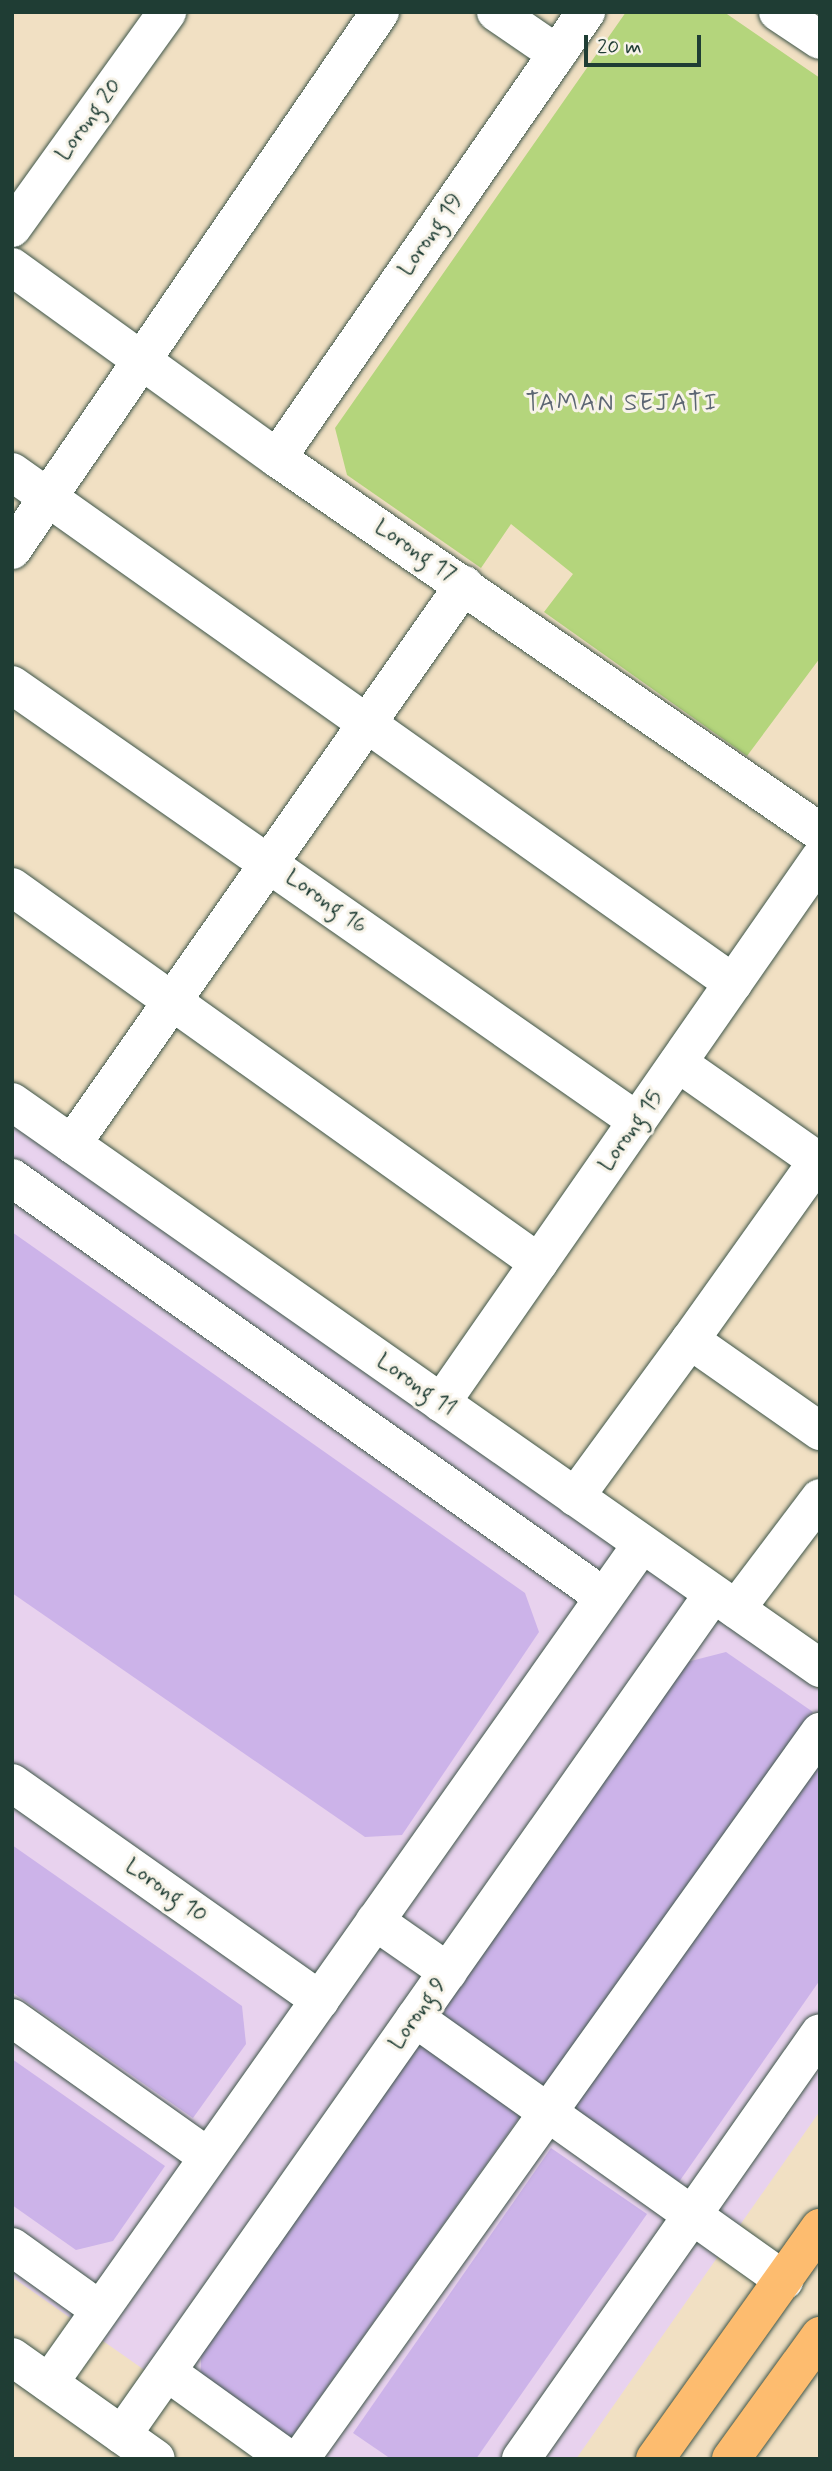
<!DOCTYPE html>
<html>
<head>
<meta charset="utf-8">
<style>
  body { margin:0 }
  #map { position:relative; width:832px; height:2471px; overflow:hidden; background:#f1e0c3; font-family:Mynerve,sans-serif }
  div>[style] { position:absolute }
  .built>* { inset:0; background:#e8d2ee }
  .green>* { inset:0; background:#b4d57c }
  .building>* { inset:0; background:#ccb3e9 }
  .roads { filter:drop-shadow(0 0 2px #3e5549) drop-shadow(0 0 2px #3e5549) }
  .minor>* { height:38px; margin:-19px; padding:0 19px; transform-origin:19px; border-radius:19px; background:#fff }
  .major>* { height:38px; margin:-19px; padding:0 19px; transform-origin:19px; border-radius:19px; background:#fdbc6f }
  span { translate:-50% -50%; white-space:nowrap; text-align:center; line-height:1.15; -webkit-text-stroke:6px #f7f3e8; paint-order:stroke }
  .street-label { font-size:23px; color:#1f3d34 }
  .neighbourhood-label { font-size:24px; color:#5c6673; letter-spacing:2px }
  .frame { position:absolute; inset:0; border:14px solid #1f3d34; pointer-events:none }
  .scale { position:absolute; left:584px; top:35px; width:117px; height:32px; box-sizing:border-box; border:4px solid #1f3d34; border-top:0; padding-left:9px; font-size:21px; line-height:24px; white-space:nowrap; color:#1f3d34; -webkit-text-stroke:5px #f7f3e8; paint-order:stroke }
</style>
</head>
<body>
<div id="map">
  <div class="built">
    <div style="clip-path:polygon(12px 1122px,820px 1690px,820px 2111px,576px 2459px,271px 2459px,12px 2277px)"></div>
  </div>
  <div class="green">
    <div style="clip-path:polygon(626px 12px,724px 12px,820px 78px,820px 658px,747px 756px,544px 612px,573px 574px,511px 524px,481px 568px,347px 475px,335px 428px)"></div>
  </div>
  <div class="building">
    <div style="clip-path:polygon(12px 1232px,525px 1593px,539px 1632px,402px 1835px,365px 1837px,12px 1593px)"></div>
    <div style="clip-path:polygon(726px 1652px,813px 1712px,545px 2097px,435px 2020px,683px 1663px)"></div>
    <div style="clip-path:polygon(820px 1744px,820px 1980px,674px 2189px,563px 2113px)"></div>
    <div style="clip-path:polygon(12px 1845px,242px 2006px,246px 2044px,193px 2118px,12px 1992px)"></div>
    <div style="clip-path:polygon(415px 2040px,521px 2115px,286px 2445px,200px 2383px,202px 2340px)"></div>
    <div style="clip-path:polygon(12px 2059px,165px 2166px,113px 2241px,76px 2250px,12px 2205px)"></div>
    <div style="clip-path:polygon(551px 2148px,647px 2214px,476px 2459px,391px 2459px,353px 2433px)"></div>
  </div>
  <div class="roads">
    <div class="minor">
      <div style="left:496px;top:12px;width:74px;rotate:34.5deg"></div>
      <div style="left:778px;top:12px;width:50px;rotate:33.7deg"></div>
      <div style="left:12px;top:228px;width:266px;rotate:-54.3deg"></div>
      <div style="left:12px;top:267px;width:327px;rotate:35.8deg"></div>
      <div style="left:277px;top:458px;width:659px;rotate:34.56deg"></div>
      <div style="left:277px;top:458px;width:543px;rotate:-55.28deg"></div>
      <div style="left:12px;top:472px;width:884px;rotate:35.33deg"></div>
      <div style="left:12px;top:550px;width:652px;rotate:-55.63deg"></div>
      <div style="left:12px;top:685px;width:762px;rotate:34.9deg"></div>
      <div style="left:12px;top:887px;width:647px;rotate:35.51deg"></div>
      <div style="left:678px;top:1063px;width:171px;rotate:35deg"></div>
      <div style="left:12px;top:1102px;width:987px;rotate:35.01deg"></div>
      <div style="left:72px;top:1144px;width:683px;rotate:-54.96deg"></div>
      <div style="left:12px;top:1178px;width:725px;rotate:35.29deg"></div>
      <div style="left:690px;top:1340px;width:224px;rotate:-54.5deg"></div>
      <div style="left:441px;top:1403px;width:664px;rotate:-55.18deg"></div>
      <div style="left:575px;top:1497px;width:195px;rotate:-53.8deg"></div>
      <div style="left:690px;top:1340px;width:159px;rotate:35deg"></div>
      <div style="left:736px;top:1609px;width:139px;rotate:-52.9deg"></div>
      <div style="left:12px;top:1783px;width:377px;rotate:35.2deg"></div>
      <div style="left:375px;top:1921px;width:89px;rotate:34.9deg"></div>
      <div style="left:12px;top:2018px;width:240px;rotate:35.3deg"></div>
      <div style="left:415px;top:2018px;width:453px;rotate:35.4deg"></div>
      <div style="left:12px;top:2247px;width:108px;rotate:35.6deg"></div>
      <div style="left:12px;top:2357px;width:176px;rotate:35.3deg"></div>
      <div style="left:167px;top:2372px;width:149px;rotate:35.7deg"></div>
      <div style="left:49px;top:2383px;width:1027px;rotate:-54.75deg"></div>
      <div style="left:122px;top:2435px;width:1028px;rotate:-54.9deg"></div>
      <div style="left:300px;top:2459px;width:894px;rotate:-54.43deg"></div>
      <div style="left:521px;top:2459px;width:520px;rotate:-54.94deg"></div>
    </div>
    <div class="major">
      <div style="left:655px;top:2459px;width:284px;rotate:-54.5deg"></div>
      <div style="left:731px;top:2459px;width:152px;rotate:-54.1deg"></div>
    </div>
  </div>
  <div class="street-label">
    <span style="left:89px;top:120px;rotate:-54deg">Lorong 20</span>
    <span style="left:431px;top:235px;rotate:-55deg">Lorong 19</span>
    <span style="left:415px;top:551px;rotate:34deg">Lorong 17</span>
    <span style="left:326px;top:902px;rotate:35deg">Lorong 16</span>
    <span style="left:631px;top:1131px;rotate:-55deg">Lorong 15</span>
    <span style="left:416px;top:1385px;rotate:35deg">Lorong 11</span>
    <span style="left:166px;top:1891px;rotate:35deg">Lorong 10</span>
    <span style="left:418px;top:2014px;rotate:-55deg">Lorong 9</span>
  </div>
  <div class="neighbourhood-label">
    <span style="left:622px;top:404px">TAMAN SEJATI</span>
  </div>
  <div class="frame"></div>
  <div class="scale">20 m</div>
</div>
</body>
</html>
